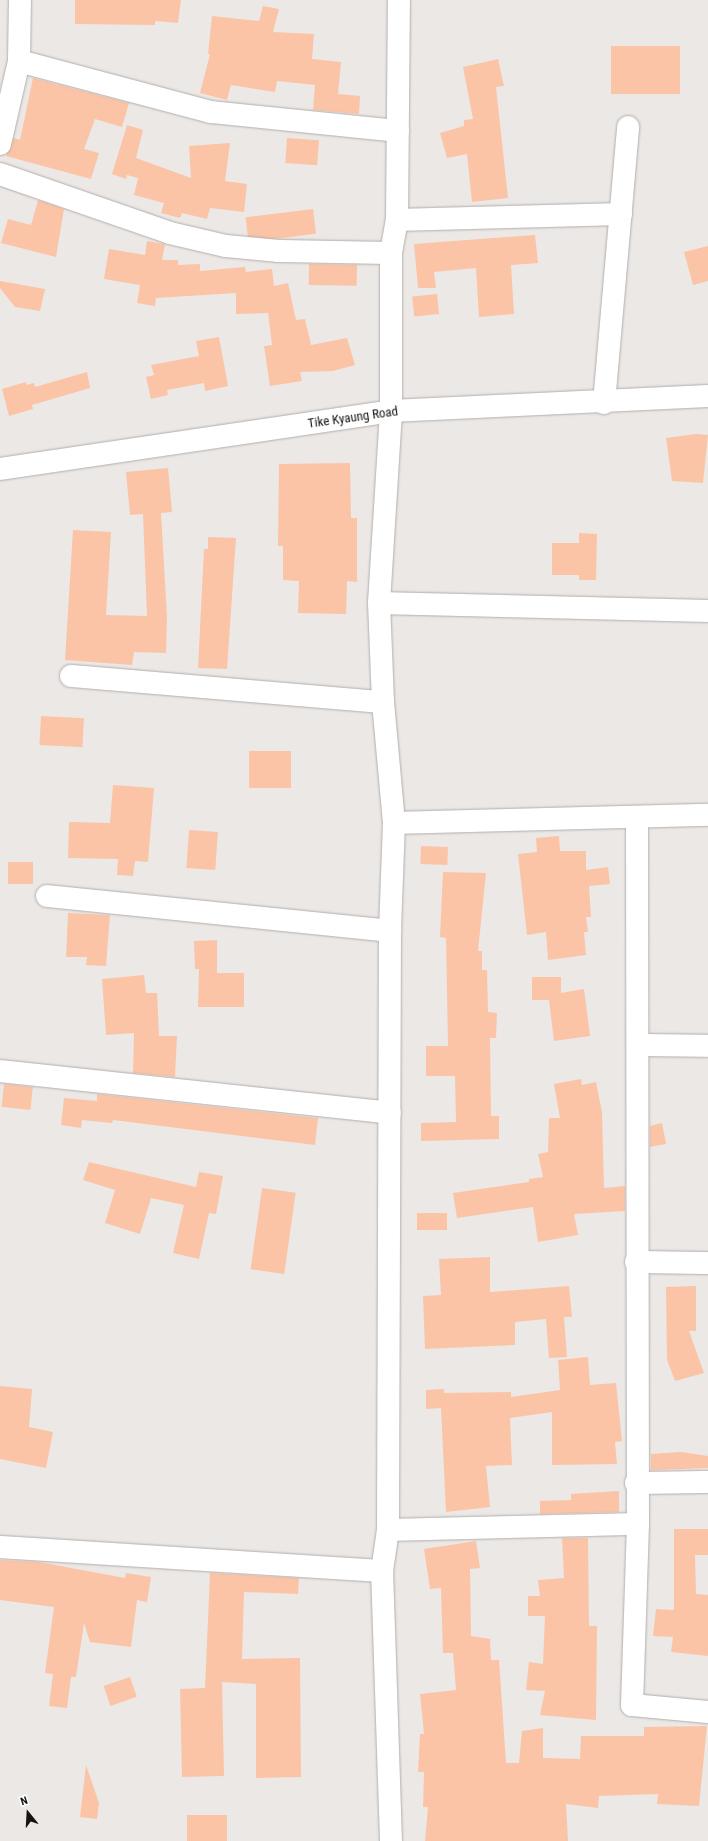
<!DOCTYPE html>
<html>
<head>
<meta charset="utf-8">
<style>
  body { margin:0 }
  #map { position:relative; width:708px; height:1841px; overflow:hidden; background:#ece8e6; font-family:"Roboto Condensed",sans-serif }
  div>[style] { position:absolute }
  .building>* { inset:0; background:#fbc4a6; transform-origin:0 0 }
  .roads { filter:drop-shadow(0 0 1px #b1aeac) drop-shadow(0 0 1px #b1aeac) }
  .minor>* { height:22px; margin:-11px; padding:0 11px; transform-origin:11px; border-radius:11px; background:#fff }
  span { translate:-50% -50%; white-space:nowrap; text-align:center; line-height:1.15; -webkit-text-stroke:3px #fff; paint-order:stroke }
  .street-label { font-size:13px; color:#151413 }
  .north { position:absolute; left:8px; top:1793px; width:40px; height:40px; -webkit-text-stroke:3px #fff; paint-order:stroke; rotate:342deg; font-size:11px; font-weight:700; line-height:16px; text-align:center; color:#151413 }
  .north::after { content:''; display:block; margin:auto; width:14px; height:18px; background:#151413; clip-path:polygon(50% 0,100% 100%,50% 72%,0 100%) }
</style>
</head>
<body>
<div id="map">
  <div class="building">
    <div style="clip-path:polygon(75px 0,181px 0,178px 23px,155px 21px,155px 25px,75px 24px)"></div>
    <div style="clip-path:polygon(263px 6px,279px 9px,273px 32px,314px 34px,312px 59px,341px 62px,338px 94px,360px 96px,359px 114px,313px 110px,315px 85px,277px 81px,275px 92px,231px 85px,227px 100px,200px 93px,210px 54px,208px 54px,212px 16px,259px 21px)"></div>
    <div style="left:611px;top:46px;width:69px;height:48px"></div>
    <div style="clip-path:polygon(498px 59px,504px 86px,496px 87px,508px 198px,472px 202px,467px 154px,447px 158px,440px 133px,464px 126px,464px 120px,473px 119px,463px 67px)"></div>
    <div style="clip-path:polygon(33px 78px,129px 103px,122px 127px,95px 119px,84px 149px,99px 153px,91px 179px,6px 156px,14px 138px,20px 140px)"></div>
    <div style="clip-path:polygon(127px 125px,143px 130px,136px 158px,191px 178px,189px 146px,230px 143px,225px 181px,247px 184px,244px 212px,210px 208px,207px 219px,182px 213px,180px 218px,161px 213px,164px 203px,134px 195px,138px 178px,127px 175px,126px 179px,112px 174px)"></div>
    <div style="left:287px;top:138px;width:32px;height:25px;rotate:4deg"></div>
    <div style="clip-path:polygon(38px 200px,64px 209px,56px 257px,1px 243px,8px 219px,31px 225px)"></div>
    <div style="left:313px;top:209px;width:25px;height:68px;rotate:83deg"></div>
    <div style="clip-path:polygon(535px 235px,538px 263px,511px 265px,514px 314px,479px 317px,476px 268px,434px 272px,436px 288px,418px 288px,414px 244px)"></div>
    <div style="clip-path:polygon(147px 241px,165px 244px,162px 260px,178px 260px,178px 265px,200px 264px,200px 271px,245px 267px,246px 272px,272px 269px,274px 286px,288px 283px,296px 320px,305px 319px,311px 345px,347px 338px,355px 365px,333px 371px,300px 372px,302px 381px,270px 386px,264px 346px,272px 345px,268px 313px,236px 314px,236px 293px,156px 298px,155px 306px,137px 303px,140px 285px,104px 279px,109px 249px,145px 255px)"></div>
    <div style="clip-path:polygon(708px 246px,708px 281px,693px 285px,684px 252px)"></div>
    <div style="left:309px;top:264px;width:48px;height:21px;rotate:1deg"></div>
    <div style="clip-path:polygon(0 281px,45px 289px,40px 311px,15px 307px,0 288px)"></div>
    <div style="left:437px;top:294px;width:20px;height:25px;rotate:84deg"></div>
    <div style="clip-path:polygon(219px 337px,228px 386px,205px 391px,204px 383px,167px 390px,168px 395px,151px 399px,146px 377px,154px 375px,151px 365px,199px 356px,196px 341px)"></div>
    <div style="clip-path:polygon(87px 372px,90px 388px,32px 405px,33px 409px,9px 416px,2px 389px,26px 382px,26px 385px,34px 383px,35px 387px)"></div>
    <div style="clip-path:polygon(696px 434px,708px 435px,703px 483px,672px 481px,666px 438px)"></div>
    <div style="clip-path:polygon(350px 463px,351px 518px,357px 518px,357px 582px,347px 581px,346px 614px,298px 613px,299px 581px,283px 580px,283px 546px,278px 546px,279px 464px)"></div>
    <div style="clip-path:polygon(168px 468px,172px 512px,161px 513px,167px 617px,166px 653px,134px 652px,132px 665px,65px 660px,73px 530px,111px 532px,106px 615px,147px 616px,143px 514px,130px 515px,126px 472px)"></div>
    <div style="clip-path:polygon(579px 533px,597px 534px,596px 580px,579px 580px,579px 575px,552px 575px,552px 543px,579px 543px)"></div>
    <div style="clip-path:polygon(208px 537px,236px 538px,227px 669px,198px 668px,204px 549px,208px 549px)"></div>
    <div style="left:41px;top:716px;width:43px;height:29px;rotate:3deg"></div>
    <div style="left:249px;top:751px;width:42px;height:37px"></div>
    <div style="clip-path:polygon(113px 785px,154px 788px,148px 862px,135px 861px,133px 876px,117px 875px,118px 859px,68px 858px,69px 822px,110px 823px)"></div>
    <div style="left:189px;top:830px;width:29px;height:38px;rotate:4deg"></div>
    <div style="clip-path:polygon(559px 836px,560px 851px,586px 851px,586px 870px,608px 867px,610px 884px,589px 886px,591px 917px,586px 917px,588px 932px,584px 932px,586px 955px,548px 960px,546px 932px,527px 935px,518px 854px,537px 852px,536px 838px)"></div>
    <div style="left:421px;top:846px;width:27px;height:18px;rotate:2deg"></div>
    <div style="left:33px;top:862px;width:22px;height:25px;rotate:90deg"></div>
    <div style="clip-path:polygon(443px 872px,486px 873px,478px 951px,482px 951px,482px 970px,487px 970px,488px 1012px,497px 1013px,496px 1038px,490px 1038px,491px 1116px,499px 1116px,499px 1139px,421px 1141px,421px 1123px,456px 1122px,455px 1076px,426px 1076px,426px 1046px,448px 1046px,446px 938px,440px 937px)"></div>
    <div style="clip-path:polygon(68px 913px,110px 915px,106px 966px,86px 965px,87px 957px,66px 957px)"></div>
    <div style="clip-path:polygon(217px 940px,217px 973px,244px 973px,244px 1007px,198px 1007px,199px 969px,195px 969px,194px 941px)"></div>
    <div style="clip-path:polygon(144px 975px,146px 993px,157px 993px,159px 1036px,177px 1036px,175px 1077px,133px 1073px,134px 1033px,106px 1035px,102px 979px)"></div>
    <div style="clip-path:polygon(532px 977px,561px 977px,561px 993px,584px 989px,590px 1036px,554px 1041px,549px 1000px,532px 1000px)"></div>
    <div style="clip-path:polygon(581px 1079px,582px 1085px,596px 1082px,602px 1112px,604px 1188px,625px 1186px,625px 1211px,574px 1214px,578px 1235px,538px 1242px,533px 1207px,457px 1218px,453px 1193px,529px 1182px,529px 1179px,543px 1177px,538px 1154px,548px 1152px,549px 1118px,560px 1118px,554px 1084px)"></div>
    <div style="left:4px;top:1084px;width:29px;height:23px;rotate:6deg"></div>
    <div style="clip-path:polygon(97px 1094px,318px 1118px,315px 1145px,113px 1120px,112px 1123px,82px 1120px,81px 1128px,61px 1125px,64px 1098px,97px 1101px)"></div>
    <div style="clip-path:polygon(662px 1123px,666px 1144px,650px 1147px,650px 1126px)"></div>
    <div style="clip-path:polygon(89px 1162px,196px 1187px,199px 1172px,223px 1176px,216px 1214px,209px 1213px,199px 1259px,173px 1253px,184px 1205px,151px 1198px,140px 1234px,105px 1223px,115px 1190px,83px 1180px)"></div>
    <div style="left:262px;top:1188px;width:34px;height:82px;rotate:8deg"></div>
    <div style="left:417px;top:1213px;width:30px;height:17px"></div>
    <div style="clip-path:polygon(490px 1257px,490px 1292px,569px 1286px,572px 1317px,564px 1317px,567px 1357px,549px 1358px,546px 1319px,515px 1322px,515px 1345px,425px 1349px,423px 1296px,441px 1295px,439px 1259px)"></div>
    <div style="clip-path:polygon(696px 1286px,696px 1331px,689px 1331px,704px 1373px,675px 1381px,667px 1360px,666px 1287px)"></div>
    <div style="clip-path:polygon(588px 1357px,590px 1385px,616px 1383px,622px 1441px,615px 1442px,617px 1464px,552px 1465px,552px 1412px,510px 1418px,512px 1465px,486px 1466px,490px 1507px,446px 1512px,441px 1408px,426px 1409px,426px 1390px,444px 1389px,444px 1393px,511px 1392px,511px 1397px,560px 1390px,558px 1360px)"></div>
    <div style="clip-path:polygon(0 1386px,32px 1389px,29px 1427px,53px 1432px,46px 1468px,0 1459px)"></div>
    <div style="clip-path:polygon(681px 1452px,708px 1456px,708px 1468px,651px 1470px,651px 1454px)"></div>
    <div style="clip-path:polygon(619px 1491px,619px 1512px,540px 1514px,540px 1501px,571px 1500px,571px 1494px)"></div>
    <div style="clip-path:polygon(674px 1529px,708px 1529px,708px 1555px,695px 1555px,696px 1594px,708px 1595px,708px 1656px,671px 1652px,673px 1637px,653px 1636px,656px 1609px,674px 1610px)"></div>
    <div style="clip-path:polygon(562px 1538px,588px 1538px,589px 1626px,597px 1626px,596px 1720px,540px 1715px,545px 1691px,526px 1690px,529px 1662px,543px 1664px,545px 1616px,528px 1616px,528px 1596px,540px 1596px,538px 1580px,564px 1578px)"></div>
    <div style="clip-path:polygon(476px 1541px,480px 1568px,470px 1569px,471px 1636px,490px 1639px,491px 1660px,499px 1660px,506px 1763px,519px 1763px,522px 1731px,543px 1728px,543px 1758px,580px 1759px,581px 1736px,644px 1736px,644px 1727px,707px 1726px,699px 1806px,657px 1804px,658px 1794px,599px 1796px,598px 1808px,566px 1804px,568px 1841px,425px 1841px,428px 1807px,423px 1807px,424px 1772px,418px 1772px,420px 1734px,424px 1734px,420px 1694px,456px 1690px,453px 1653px,443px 1653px,441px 1588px,430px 1589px,424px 1549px)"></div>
    <div style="clip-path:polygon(0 1560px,39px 1562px,125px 1578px,126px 1573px,151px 1577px,147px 1602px,137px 1600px,131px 1647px,90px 1642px,84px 1623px,76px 1677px,71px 1677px,67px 1708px,49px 1706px,53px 1674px,45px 1673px,54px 1607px,0 1600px)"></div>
    <div style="clip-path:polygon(210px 1573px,299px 1578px,298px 1594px,244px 1592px,242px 1659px,300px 1658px,301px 1777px,256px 1778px,256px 1684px,222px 1682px,224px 1776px,182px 1777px,180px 1689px,205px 1688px)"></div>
    <div style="left:130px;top:1677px;width:21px;height:28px;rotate:71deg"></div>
    <div style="clip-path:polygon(86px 1765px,99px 1803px,97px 1819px,80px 1817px)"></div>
    <div style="left:227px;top:1815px;width:26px;height:40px;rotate:90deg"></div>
  </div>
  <div class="roads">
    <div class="minor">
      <div style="left:19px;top:61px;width:199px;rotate:14.9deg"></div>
      <div style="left:211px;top:112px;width:188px;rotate:5.8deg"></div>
      <div style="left:0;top:144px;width:85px;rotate:-77.1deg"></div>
      <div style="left:19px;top:61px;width:61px;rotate:-89.1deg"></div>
      <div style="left:0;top:174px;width:180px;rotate:19.1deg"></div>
      <div style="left:170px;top:233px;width:57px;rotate:13.1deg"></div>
      <div style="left:226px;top:246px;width:53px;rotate:5.4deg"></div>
      <div style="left:279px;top:251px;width:112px;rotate:1deg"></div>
      <div style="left:397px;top:220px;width:224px;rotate:-1.5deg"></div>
      <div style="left:604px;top:403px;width:277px;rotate:-85deg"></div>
      <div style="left:0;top:469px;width:395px;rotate:-8.4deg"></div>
      <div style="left:391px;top:411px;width:317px;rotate:-2.7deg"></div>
      <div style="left:379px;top:603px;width:329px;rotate:1.4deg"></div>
      <div style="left:71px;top:676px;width:313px;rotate:4.8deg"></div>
      <div style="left:637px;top:817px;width:707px;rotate:89.92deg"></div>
      <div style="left:638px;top:1524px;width:181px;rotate:91.9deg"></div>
      <div style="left:632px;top:1705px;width:76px;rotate:5.3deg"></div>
      <div style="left:394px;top:823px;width:314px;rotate:-1.5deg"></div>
      <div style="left:47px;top:896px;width:345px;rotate:5.8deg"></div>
      <div style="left:639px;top:1045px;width:69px;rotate:0.8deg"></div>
      <div style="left:0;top:1071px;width:392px;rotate:6.1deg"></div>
      <div style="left:636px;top:1262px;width:72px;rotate:0.8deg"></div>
      <div style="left:636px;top:1483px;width:72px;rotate:-0.8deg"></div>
      <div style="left:388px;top:1530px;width:250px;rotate:-1.4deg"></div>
      <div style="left:0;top:1547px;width:383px;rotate:3.6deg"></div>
      <div style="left:391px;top:1841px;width:270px;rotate:-91.9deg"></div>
      <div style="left:382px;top:1571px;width:41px;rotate:-81.7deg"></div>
      <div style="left:388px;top:1530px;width:599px;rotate:-89.81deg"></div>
      <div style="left:390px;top:931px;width:108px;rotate:-87.9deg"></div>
      <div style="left:394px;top:823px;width:121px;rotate:-95.2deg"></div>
      <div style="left:383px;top:702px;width:99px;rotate:-92.3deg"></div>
      <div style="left:379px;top:603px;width:192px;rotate:-86.4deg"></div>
      <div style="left:391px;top:411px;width:158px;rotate:-90deg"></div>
      <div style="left:391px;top:253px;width:34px;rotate:-80deg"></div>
      <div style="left:397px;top:220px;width:220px;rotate:-89.5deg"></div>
    </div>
  </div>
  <div class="street-label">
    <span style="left:353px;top:418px;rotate:-8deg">Tike Kyaung Road</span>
  </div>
  <div class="north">N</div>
</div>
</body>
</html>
